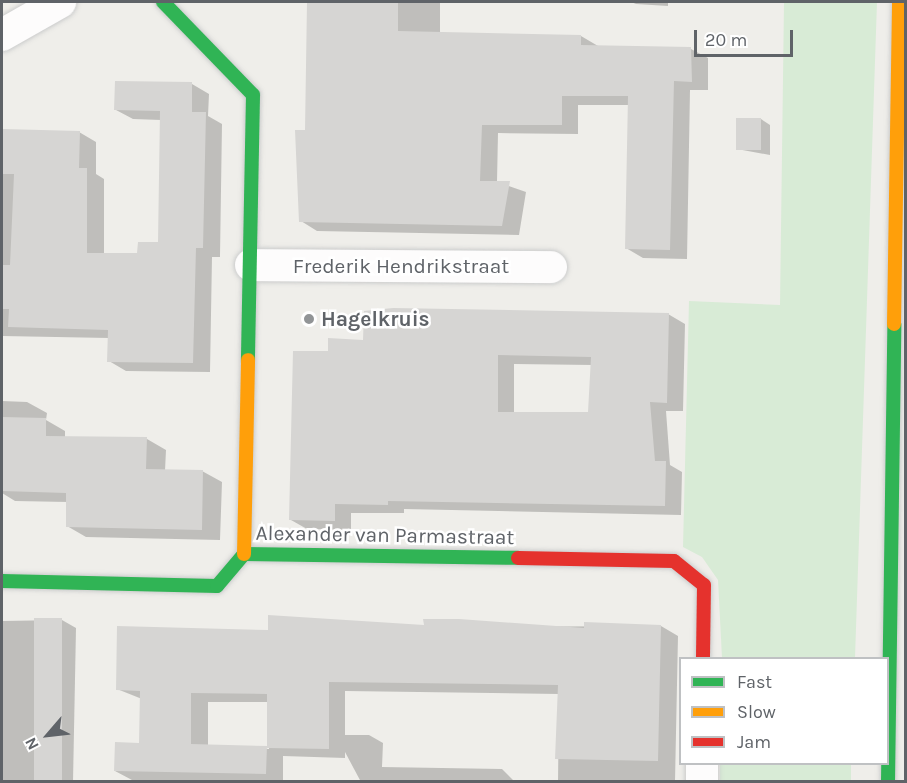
<!DOCTYPE html>
<html>
<head>
<meta charset="utf-8">
<style>
  body { margin:0 }
  #map { position:relative; width:907px; height:783px; overflow:hidden; background:#efeeea; font-family:Karla,sans-serif }
  div>[style] { position:absolute }
  .green>* { inset:0; background:#d8ebd6; transform-origin:0 0 }
  .shadow>* { inset:0; background:#0003 }
  .building>* { inset:0; background:#d6d5d3; transform-origin:0 0 }
  .roads { filter:drop-shadow(0 0 2px #cbcccc) drop-shadow(0 0 2px #cbcccc) }
  .street>* { height:32px; margin:-16px; padding:0 16px; transform-origin:16px; border-radius:16px; background:#fdfcfc }
  .fast>* { height:14px; margin:-7px; padding:0 7px; transform-origin:7px; border-radius:7px; background:#30b455 }
  .slow>* { height:14px; margin:-7px; padding:0 7px; transform-origin:7px; border-radius:7px; background:#ff9f0a }
  .jam>* { height:14px; margin:-7px; padding:0 7px; transform-origin:7px; border-radius:7px; background:#e5322d }
  .dots>* { width:16px; height:16px; translate:-50% -50%; box-sizing:border-box; border:3px solid #fff; border-radius:50% }
  span { translate:-50% -50%; white-space:nowrap; text-align:center; line-height:1.15; -webkit-text-stroke:5px #fff; paint-order:stroke }
  .street-label { font-size:21px; color:#5f6368 }
  .poi-label { font-size:21px; color:#5f6368; font-weight:700 }
  .left { translate:0 -50%; text-align:left }
  .frame { position:absolute; inset:0; border:3px solid #5f6368; pointer-events:none }
  .legend { position:absolute; left:679px; top:657px; width:210px; height:108px; box-sizing:border-box; background:#fff; border:2px solid #bfc1c3; margin:0; padding:8px 10px; list-style:none; font-size:18px; color:#5f6368 }
  .legend li { display:flex; align-items:center; gap:12px; height:30px }
  .legend b { width:30px; border:2px solid #bfc1c3 }
  .north { position:absolute; left:18px; top:705px; width:60px; height:60px; -webkit-text-stroke:4px #fff; paint-order:stroke; rotate:242deg; font-size:16px; font-weight:700; line-height:24px; text-align:center; color:#5f6368 }
  .north::after { content:''; display:block; margin:auto; width:21px; height:27px; background:#5f6368; clip-path:polygon(50% 0,100% 100%,50% 72%,0 100%) }
  .scale { position:absolute; left:694px; top:30px; width:99px; height:27px; box-sizing:border-box; border:3px solid #5f6368; border-top:0; padding-left:8px; font-size:18px; line-height:21px; white-space:nowrap; color:#5f6368; -webkit-text-stroke:4px #fff; paint-order:stroke }
</style>
</head>
<body>
<div id="map">
  <div class="green">
    <div style="clip-path:polygon(784px 2px,877px 2px,855px 658px,722px 658px,718px 580px,702px 557px,683px 547px,689px 301px,780px 305px)"></div>
    <div style="left:720px;top:764px;width:131px;height:17px"></div>
  </div>
  <div class="shadow">
    <div style="clip-path:polygon(309px 2px,440px 2px,440px 33px,581px 36px,598px 46px,691px 49px,708px 58px,708px 90px,690px 90px,687px 259px,643px 258px,626px 248px,629px 105px,578px 105px,578px 134px,498px 133px,497px 182px,526px 192px,519px 235px,317px 231px,301px 221px,297px 132px,307px 132px)"></div>
    <div style="clip-path:polygon(631px 2px,668px 2px,668px 6px,636px 4px)"></div>
    <div style="clip-path:polygon(192px 84px,209px 94px,208px 116px,222px 124px,220px 257px,212px 257px,210px 372px,126px 371px,109px 361px,109px 338px,2px 336px,2px 130px,79px 132px,96px 142px,96px 174px,104px 179px,104px 254px,139px 255px,160px 244px,161px 120px,133px 119px,116px 110px)"></div>
    <div style="clip-path:polygon(761px 119px,770px 125px,770px 155px,737px 149px)"></div>
    <div style="clip-path:polygon(evenodd,668px 314px,685px 324px,683px 411px,666px 411px,670px 465px,682px 472px,681px 515px,404px 509px,404px 513px,351px 513px,351px 530px,307px 529px,291px 520px,329px 353px,365px 341px,668px 314px,514px 364px,592px 365px,589px 414px,514px 413px,514px 364px)"></div>
    <div style="clip-path:polygon(2px 401px,27px 402px,47px 413px,46px 420px,65px 431px,65px 438px,147px 439px,166px 450px,165px 471px,202px 471px,222px 482px,220px 540px,86px 537px,67px 526px,68px 502px,15px 501px,2px 493px)"></div>
    <div style="clip-path:polygon(evenodd,270px 616px,425px 627px,661px 626px,678px 636px,675px 782px,558px 782px,559px 694px,345px 691px,345px 735px,369px 735px,383px 743px,382px 767px,502px 769px,515px 782px,361px 782px,345px 752px,345px 758px,283px 756px,283px 782px,132px 780px,115px 771px,141px 745px,142px 699px,117px 689px,269px 631px,270px 616px,208px 702px,269px 702px,269px 749px,208px 746px,208px 702px)"></div>
    <div style="clip-path:polygon(62px 620px,76px 628px,73px 782px,2px 782px,2px 621px)"></div>
  </div>
  <div class="building">
    <div style="clip-path:polygon(307px 2px,398px 2px,398px 31px,581px 35px,581px 45px,691px 47px,692px 82px,674px 81px,670px 250px,625px 249px,628px 96px,562px 96px,562px 125px,482px 125px,480px 181px,510px 181px,502px 226px,299px 222px,295px 130px,305px 130px)"></div>
    <div style="clip-path:polygon(115px 81px,192px 82px,192px 112px,206px 112px,203px 248px,196px 248px,193px 363px,107px 362px,108px 330px,8px 327px,9px 309px,2px 309px,2px 265px,10px 265px,14px 174px,2px 174px,2px 129px,80px 131px,79px 168px,87px 168px,87px 253px,137px 253px,138px 242px,158px 242px,160px 111px,114px 110px)"></div>
    <div style="left:736px;top:118px;width:25px;height:32px"></div>
    <div style="clip-path:polygon(evenodd,393px 308px,669px 313px,667px 403px,650px 402px,655px 461px,666px 461px,665px 506px,388px 501px,388px 505px,335px 504px,335px 521px,289px 520px,293px 351px,328px 351px,328px 338px,363px 340px,364px 311px,393px 308px,498px 355px,591px 357px,588px 412px,498px 412px,498px 355px)"></div>
    <div style="clip-path:polygon(2px 417px,46px 418px,46px 436px,147px 437px,146px 469px,203px 470px,202px 530px,66px 527px,66px 493px,2px 491px)"></div>
    <div style="clip-path:polygon(268px 615px,424px 625px,423px 619px,459px 619px,584px 628px,584px 622px,661px 625px,658px 761px,555px 759px,558px 685px,329px 682px,329px 749px,267px 748px,267px 694px,191px 693px,191px 744px,267px 746px,266px 774px,114px 771px,115px 742px,139px 743px,140px 691px,116px 690px,117px 626px,268px 630px)"></div>
    <div style="left:34px;top:618px;width:28px;height:164px"></div>
  </div>
  <div class="roads">
    <div class="street">
      <div style="left:2px;top:35px;width:67px;rotate:-29.6deg"></div>
      <div style="left:251px;top:265px;width:300px;rotate:0.4deg"></div>
      <div style="left:702px;top:782px;width:18px;rotate:-90deg"></div>
    </div>
    <div class="fast">
      <div style="left:163px;top:2px;width:129px;rotate:45.9deg"></div>
      <div style="left:253px;top:95px;width:265px;rotate:91.1deg"></div>
      <div style="left:2px;top:581px;width:215px;rotate:1.3deg"></div>
      <div style="left:217px;top:586px;width:42px;rotate:-49.8deg"></div>
      <div style="left:244px;top:554px;width:274px;rotate:0.8deg"></div>
      <div style="left:888px;top:782px;width:458px;rotate:-89.2deg"></div>
    </div>
    <div class="slow">
      <div style="left:894px;top:324px;width:322px;rotate:-89.1deg"></div>
      <div style="left:244px;top:554px;width:194px;rotate:-88.8deg"></div>
    </div>
    <div class="jam">
      <div style="left:518px;top:558px;width:156px;rotate:1.1deg"></div>
      <div style="left:674px;top:561px;width:38px;rotate:39deg"></div>
      <div style="left:704px;top:585px;width:73px;rotate:90.8deg"></div>
    </div>
  </div>
  <div class="dots">
    <div style="left:309px;top:319px;background:#919496"></div>
  </div>
  <div class="street-label">
    <span style="left:401px;top:266px">Frederik Hendrikstraat</span>
    <span style="left:385px;top:535px;rotate:1deg">Alexander van Parmastraat</span>
  </div>
  <div class="poi-label">
    <span class="left" style="left:321px;top:319px">Hagelkruis</span>
  </div>
  <div class="frame"></div>
  <ul class="legend">
  <li><b style="height:8px;background:#30b455"></b>Fast</li>
  <li><b style="height:8px;background:#ff9f0a"></b>Slow</li>
  <li><b style="height:8px;background:#e5322d"></b>Jam</li>
  </ul>
  <div class="north">N</div>
  <div class="scale">20 m</div>
</div>
</body>
</html>
